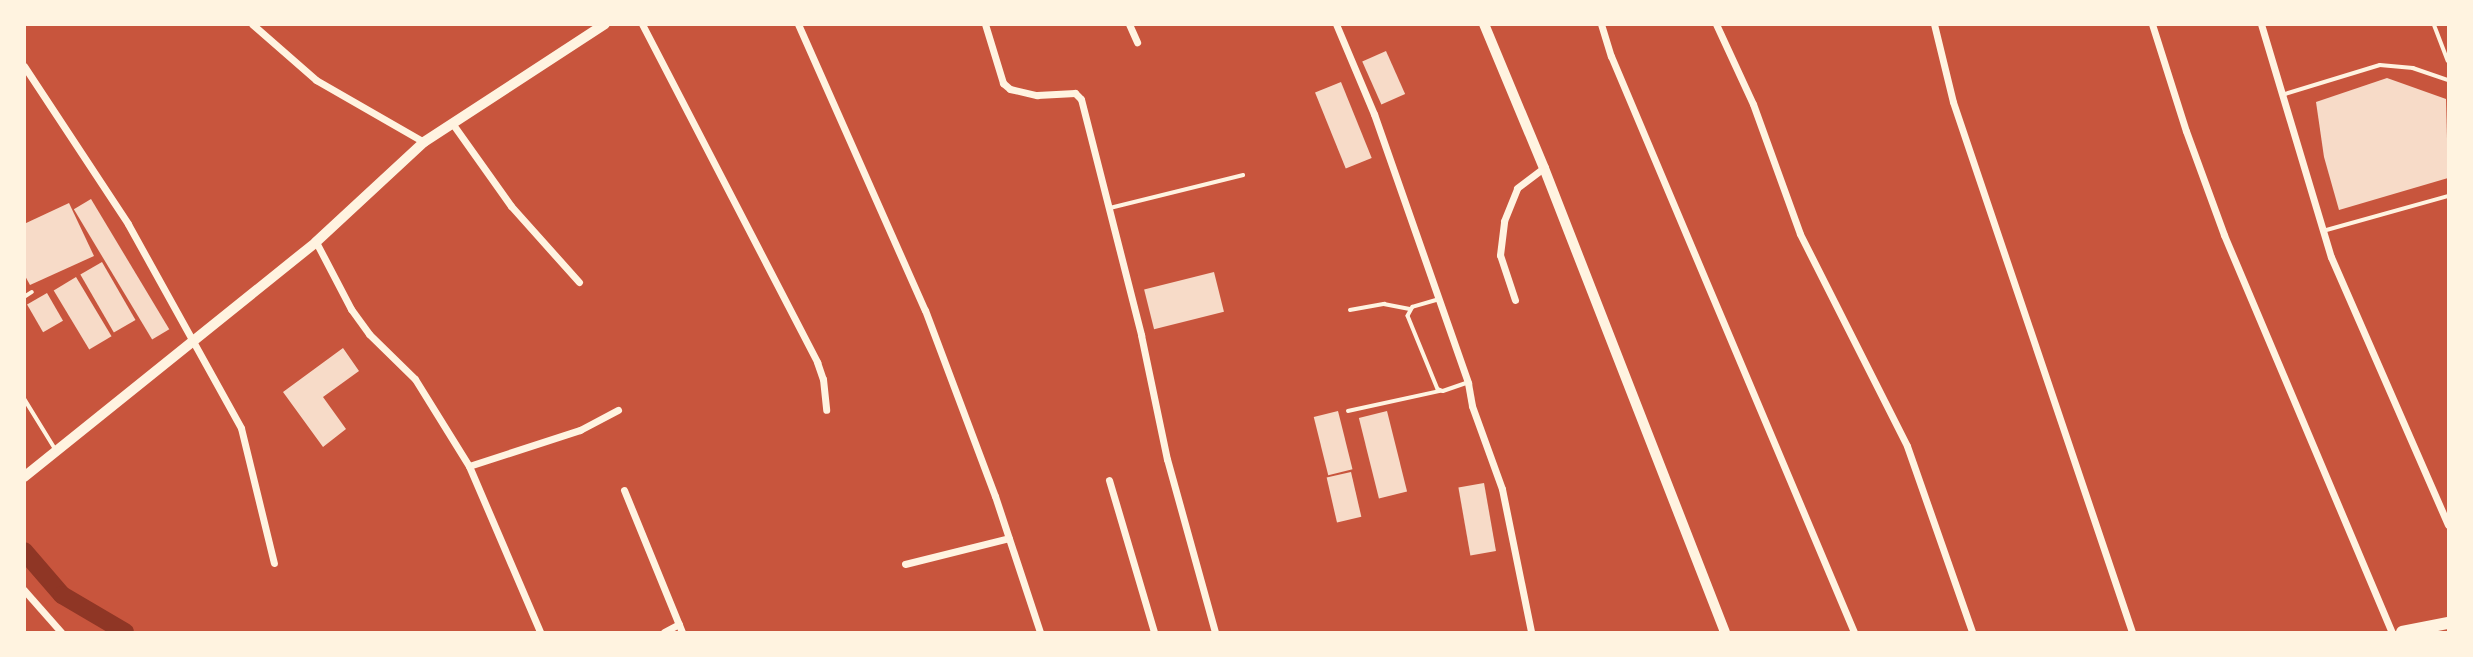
<!DOCTYPE html>
<html>
<head>
<meta charset="utf-8">
<style>
  body { margin:0 }
  #map { position:relative; width:2473px; height:657px; overflow:hidden; background:#c8553d; font-family:"IBM Plex Serif",serif }
  div>[style] { position:absolute }
  .canal>* { height:18px; margin:-9px; padding:0 9px; transform-origin:9px; border-radius:9px; background:#8f3625 }
  .building>* { inset:0; background:#f7dbc8; transform-origin:0 0 }
  .service>* { height:3.5px; margin:-1.75px; padding:0 1.75px; transform-origin:1.75px; border-radius:1.75px; background:#fff3e0 }
  .minor>* { height:7px; margin:-3.5px; padding:0 3.5px; transform-origin:3.5px; border-radius:3.5px; background:#fff3e0 }
  .tertiary>* { height:10px; margin:-5px; padding:0 5px; transform-origin:5px; border-radius:5px; background:#fff3e0 }
  .primary>* { height:12px; margin:-6px; padding:0 6px; transform-origin:6px; border-radius:6px; background:#fff3e0 }
  span { translate:-50% -50%; white-space:nowrap; text-align:center; line-height:1.15; -webkit-text-stroke:7px #fff3e0; paint-order:stroke }
  .frame { position:absolute; inset:0; border:26px solid #fff3e0; pointer-events:none }
</style>
</head>
<body>
<div id="map">
  <div class="canal">
    <div style="left:24px;top:551px;width:58px;rotate:49.2deg"></div>
    <div style="left:62px;top:595px;width:73px;rotate:30.4deg"></div>
  </div>
  <div class="building">
    <div style="left:1386px;top:51px;width:47px;height:26px;rotate:66deg"></div>
    <div style="clip-path:polygon(2387px 78px,2446px 99px,2448px 178px,2339px 210px,2324px 157px,2316px 102px)"></div>
    <div style="left:1341px;top:82px;width:82px;height:28px;rotate:68deg"></div>
    <div style="left:91px;top:199px;width:152px;height:20px;rotate:59deg"></div>
    <div style="clip-path:polygon(69px 203px,94px 256px,30px 285px,24px 274px,24px 224px)"></div>
    <div style="left:102px;top:262px;width:67px;height:25px;rotate:60deg"></div>
    <div style="left:1214px;top:272px;width:41px;height:72px;rotate:76deg"></div>
    <div style="left:76px;top:277px;width:69px;height:26px;rotate:59deg"></div>
    <div style="left:47px;top:293px;width:32px;height:23px;rotate:60deg"></div>
    <div style="clip-path:polygon(343px 348px,359px 371px,323px 397px,346px 429px,323px 447px,283px 392px)"></div>
    <div style="left:1338px;top:411px;width:60px;height:25px;rotate:76deg"></div>
    <div style="left:1387px;top:411px;width:83px;height:29px;rotate:76deg"></div>
    <div style="left:1351px;top:472px;width:46px;height:25px;rotate:77deg"></div>
    <div style="left:1484px;top:483px;width:69px;height:26px;rotate:80deg"></div>
  </div>
  <div class="service">
    <div style="left:2434px;top:24px;width:39px;rotate:69deg"></div>
    <div style="left:2282px;top:95px;width:102px;rotate:-17deg"></div>
    <div style="left:2380px;top:65px;width:33px;rotate:5deg"></div>
    <div style="left:2413px;top:68px;width:37px;rotate:19deg"></div>
    <div style="left:1110px;top:208px;width:137px;rotate:-13.9deg"></div>
    <div style="left:2323px;top:231px;width:130px;rotate:-15.6deg"></div>
    <div style="left:24px;top:297px;width:9px;rotate:-32deg"></div>
    <div style="left:1438px;top:300px;width:26px;rotate:164deg"></div>
    <div style="left:1413px;top:307px;width:10px;rotate:119deg"></div>
    <div style="left:1408px;top:316px;width:79px;rotate:67.7deg"></div>
    <div style="left:1438px;top:389px;width:5px;rotate:22deg"></div>
    <div style="left:1443px;top:391px;width:24px;rotate:-19deg"></div>
    <div style="left:1350px;top:310px;width:35px;rotate:-10deg"></div>
    <div style="left:1384px;top:304px;width:26px;rotate:11deg"></div>
    <div style="left:24px;top:398px;width:61px;rotate:58.4deg"></div>
    <div style="left:1348px;top:411px;width:94px;rotate:-12.3deg"></div>
  </div>
  <div class="minor">
    <div style="left:252px;top:24px;width:85px;rotate:41.2deg"></div>
    <div style="left:316px;top:80px;width:125px;rotate:29.9deg"></div>
    <div style="left:642px;top:24px;width:381px;rotate:62.6deg"></div>
    <div style="left:817px;top:362px;width:18px;rotate:71deg"></div>
    <div style="left:823px;top:379px;width:31px;rotate:84deg"></div>
    <div style="left:798px;top:24px;width:313px;rotate:66.1deg"></div>
    <div style="left:925px;top:310px;width:199px;rotate:69.4deg"></div>
    <div style="left:995px;top:496px;width:143px;rotate:71.7deg"></div>
    <div style="left:985px;top:24px;width:62px;rotate:73deg"></div>
    <div style="left:1003px;top:83px;width:9px;rotate:41deg"></div>
    <div style="left:1010px;top:89px;width:28px;rotate:13deg"></div>
    <div style="left:1037px;top:95px;width:38px;rotate:-3deg"></div>
    <div style="left:1075px;top:93px;width:8px;rotate:45deg"></div>
    <div style="left:1081px;top:99px;width:244px;rotate:75.7deg"></div>
    <div style="left:1141px;top:335px;width:127px;rotate:78.2deg"></div>
    <div style="left:1167px;top:459px;width:180px;rotate:74.5deg"></div>
    <div style="left:1129px;top:24px;width:20px;rotate:66deg"></div>
    <div style="left:1336px;top:24px;width:98px;rotate:67.1deg"></div>
    <div style="left:1374px;top:114px;width:285px;rotate:70.7deg"></div>
    <div style="left:1468px;top:383px;width:23px;rotate:80deg"></div>
    <div style="left:1472px;top:406px;width:88px;rotate:70.1deg"></div>
    <div style="left:1502px;top:489px;width:146px;rotate:78.5deg"></div>
    <div style="left:1601px;top:24px;width:34px;rotate:73deg"></div>
    <div style="left:1611px;top:56px;width:625px;rotate:67.13deg"></div>
    <div style="left:1716px;top:24px;width:88px;rotate:65.2deg"></div>
    <div style="left:1753px;top:104px;width:138px;rotate:70.1deg"></div>
    <div style="left:1800px;top:234px;width:237px;rotate:63.2deg"></div>
    <div style="left:1907px;top:446px;width:197px;rotate:70.7deg"></div>
    <div style="left:1934px;top:24px;width:80px;rotate:76.3deg"></div>
    <div style="left:1953px;top:102px;width:559px;rotate:71.34deg"></div>
    <div style="left:2152px;top:24px;width:112px;rotate:72.4deg"></div>
    <div style="left:2186px;top:131px;width:111px;rotate:69.9deg"></div>
    <div style="left:2224px;top:235px;width:431px;rotate:67.1deg"></div>
    <div style="left:2261px;top:24px;width:243px;rotate:73.3deg"></div>
    <div style="left:2331px;top:257px;width:292px;rotate:66.4deg"></div>
    <div style="left:24px;top:66px;width:189px;rotate:56.6deg"></div>
    <div style="left:128px;top:224px;width:233px;rotate:61deg"></div>
    <div style="left:241px;top:428px;width:139px;rotate:76.3deg"></div>
    <div style="left:452px;top:123px;width:102px;rotate:54.6deg"></div>
    <div style="left:511px;top:206px;width:102px;rotate:48.2deg"></div>
    <div style="left:316px;top:242px;width:76px;rotate:62.4deg"></div>
    <div style="left:351px;top:309px;width:31px;rotate:54deg"></div>
    <div style="left:369px;top:334px;width:64px;rotate:44.4deg"></div>
    <div style="left:415px;top:379px;width:102px;rotate:58.2deg"></div>
    <div style="left:469px;top:466px;width:181px;rotate:66.8deg"></div>
    <div style="left:1515px;top:300px;width:47px;rotate:-108.4deg"></div>
    <div style="left:1500px;top:255px;width:34px;rotate:-83deg"></div>
    <div style="left:1504px;top:221px;width:35px;rotate:-68deg"></div>
    <div style="left:1517px;top:188px;width:34px;rotate:-37deg"></div>
    <div style="left:469px;top:466px;width:117px;rotate:-18deg"></div>
    <div style="left:580px;top:430px;width:43px;rotate:-27.8deg"></div>
    <div style="left:1109px;top:480px;width:159px;rotate:73.5deg"></div>
    <div style="left:624px;top:490px;width:153px;rotate:67.8deg"></div>
    <div style="left:905px;top:564px;width:107px;rotate:-14deg"></div>
    <div style="left:24px;top:590px;width:56px;rotate:48.6deg"></div>
    <div style="left:664px;top:632px;width:17px;rotate:-28deg"></div>
  </div>
  <div class="tertiary">
    <div style="left:1484px;top:24px;width:156px;rotate:67.4deg"></div>
    <div style="left:1544px;top:168px;width:498px;rotate:68.7deg"></div>
    <div style="left:24px;top:477px;width:375px;rotate:-38.8deg"></div>
    <div style="left:316px;top:242px;width:147px;rotate:-42.8deg"></div>
    <div style="left:424px;top:142px;width:216px;rotate:-33.1deg"></div>
  </div>
  <div class="primary">
    <div style="left:2402px;top:632px;width:47px;rotate:-11.1deg"></div>
  </div>
  <div class="frame"></div>
</div>
</body>
</html>
